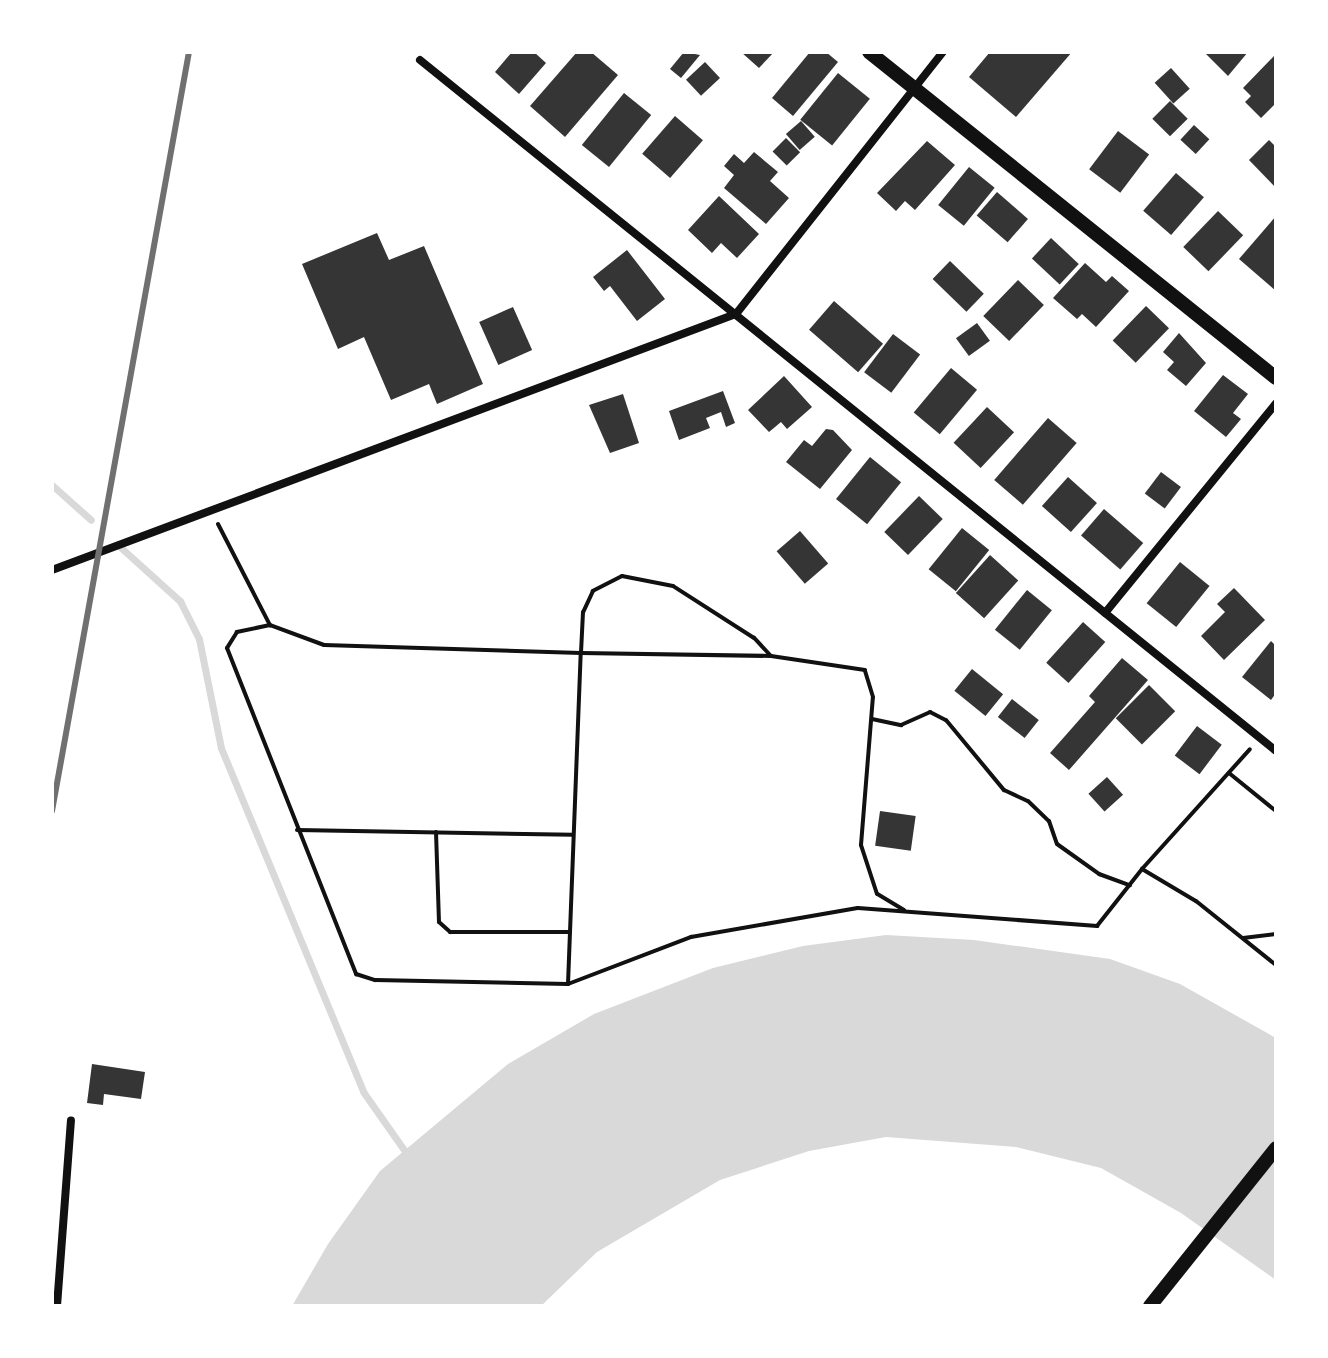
<!DOCTYPE html>
<html>
<head>
<meta charset="utf-8">
<style>
  body { margin:0 }
  #map { position:relative; width:1328px; height:1358px; overflow:hidden; background:#fff; font-family:"Alegreya Sans",sans-serif }
  div>[style] { position:absolute }
  .water>* { inset:0; background:#d9d9d9 }
  .stream>* { height:7px; margin:-3.5px; padding:0 3.5px; transform-origin:3.5px; border-radius:3.5px; background:#d9d9d9 }
  .building>* { inset:0; background:#353535; transform-origin:0 0 }
  .path>* { height:4px; margin:-2px; padding:0 2px; transform-origin:2px; border-radius:2px; background:#111 }
  .minor>* { height:8px; margin:-4px; padding:0 4px; transform-origin:4px; border-radius:4px; background:#111 }
  .tertiary>* { height:14px; margin:-7px; padding:0 7px; transform-origin:7px; border-radius:7px; background:#111 }
  .rail>* { height:6px; margin:-3px; padding:0 3px; transform-origin:3px; border-radius:3px; background:#707070 }
  span { translate:-50% -50%; white-space:nowrap; text-align:center; line-height:1.15; -webkit-text-stroke:8px #fff; paint-order:stroke }
  .frame { position:absolute; inset:0; border:54px solid #fff; pointer-events:none }
</style>
</head>
<body>
<div id="map">
  <div class="water">
    <div style="clip-path:polygon(886px 935px,974px 940px,1110px 959px,1180px 984px,1276px 1038px,1276px 1280px,1181px 1213px,1101px 1168px,1016px 1147px,886px 1137px,809px 1151px,720px 1180px,597px 1252px,541px 1306px,292px 1306px,328px 1244px,380px 1171px,508px 1064px,594px 1014px,713px 968px,803px 946px)"></div>
  </div>
  <div class="stream">
    <div style="left:52px;top:485px;width:52px;rotate:41.9deg"></div>
    <div style="left:118px;top:545px;width:84px;rotate:42.1deg"></div>
    <div style="left:180px;top:601px;width:42px;rotate:63.4deg"></div>
    <div style="left:199px;top:639px;width:111px;rotate:78.6deg"></div>
    <div style="left:221px;top:748px;width:373px;rotate:67.5deg"></div>
    <div style="left:364px;top:1093px;width:78px;rotate:54.9deg"></div>
  </div>
  <div class="building">
    <div style="clip-path:polygon(512px 52px,534px 52px,546px 63px,519px 94px,495px 72px)"></div>
    <div style="clip-path:polygon(577px 52px,591px 52px,618px 75px,565px 137px,530px 106px)"></div>
    <div style="clip-path:polygon(684px 52px,700px 55px,681px 78px,670px 69px)"></div>
    <div style="clip-path:polygon(741px 52px,774px 52px,759px 68px)"></div>
    <div style="clip-path:polygon(810px 52px,826px 52px,838px 62px,793px 116px,772px 98px)"></div>
    <div style="clip-path:polygon(990px 52px,1072px 52px,1016px 117px,969px 77px)"></div>
    <div style="clip-path:polygon(1204px 52px,1248px 52px,1228px 76px)"></div>
    <div style="clip-path:polygon(1274px 56px,1276px 103px,1261px 118px,1245px 102px,1251px 96px,1243px 88px)"></div>
    <div style="left:705px;top:62px;width:22px;height:26px;rotate:47deg"></div>
    <div style="left:1171px;top:68px;width:28px;height:22px;rotate:48deg"></div>
    <div style="left:838px;top:73px;width:41px;height:60px;rotate:39deg"></div>
    <div style="left:624px;top:93px;width:35px;height:67px;rotate:39deg"></div>
    <div style="left:1170px;top:101px;width:25px;height:25px;rotate:45deg"></div>
    <div style="left:675px;top:116px;width:37px;height:50px;rotate:41deg"></div>
    <div style="left:801px;top:121px;width:21px;height:20px;rotate:49deg"></div>
    <div style="left:1194px;top:125px;width:21px;height:20px;rotate:43deg"></div>
    <div style="left:1118px;top:131px;width:39px;height:48px;rotate:37deg"></div>
    <div style="left:786px;top:138px;width:20px;height:19px;rotate:45deg"></div>
    <div style="clip-path:polygon(1269px 140px,1276px 147px,1276px 188px,1249px 160px)"></div>
    <div style="clip-path:polygon(927px 141px,955px 165px,915px 210px,905px 201px,896px 211px,877px 193px)"></div>
    <div style="clip-path:polygon(754px 152px,778px 172px,770px 181px,789px 198px,766px 224px,724px 188px,734px 175px,724px 166px,734px 154px,744px 163px)"></div>
    <div style="left:969px;top:167px;width:33px;height:49px;rotate:39deg"></div>
    <div style="left:1176px;top:173px;width:37px;height:50px;rotate:41deg"></div>
    <div style="left:997px;top:192px;width:41px;height:31px;rotate:41deg"></div>
    <div style="clip-path:polygon(719px 196px,759px 234px,737px 258px,721px 243px,712px 253px,688px 230px)"></div>
    <div style="left:1218px;top:211px;width:35px;height:50px;rotate:44deg"></div>
    <div style="clip-path:polygon(1276px 216px,1276px 291px,1239px 259px)"></div>
    <div style="clip-path:polygon(377px 233px,389px 260px,424px 246px,483px 384px,437px 404px,429px 384px,391px 400px,364px 337px,338px 349px,302px 264px)"></div>
    <div style="left:1051px;top:238px;width:38px;height:28px;rotate:43deg"></div>
    <div style="clip-path:polygon(627px 250px,665px 299px,637px 321px,610px 286px,604px 291px,593px 277px)"></div>
    <div style="left:950px;top:261px;width:47px;height:25px;rotate:44deg"></div>
    <div style="clip-path:polygon(1085px 263px,1106px 282px,1112px 276px,1129px 291px,1096px 327px,1082px 314px,1077px 319px,1053px 298px)"></div>
    <div style="left:1018px;top:280px;width:36px;height:50px;rotate:44deg"></div>
    <div style="left:834px;top:301px;width:65px;height:38px;rotate:41deg"></div>
    <div style="left:1146px;top:306px;width:32px;height:48px;rotate:44deg"></div>
    <div style="left:513px;top:307px;width:47px;height:37px;rotate:66deg"></div>
    <div style="left:977px;top:323px;width:22px;height:26px;rotate:54deg"></div>
    <div style="clip-path:polygon(1179px 333px,1206px 363px,1186px 386px,1167px 370px,1174px 362px,1163px 352px)"></div>
    <div style="left:893px;top:334px;width:34px;height:48px;rotate:37deg"></div>
    <div style="left:951px;top:368px;width:34px;height:58px;rotate:40deg"></div>
    <div style="clip-path:polygon(1223px 375px,1248px 394px,1233px 413px,1241px 419px,1226px 437px,1194px 411px)"></div>
    <div style="clip-path:polygon(784px 376px,812px 407px,787px 429px,781px 422px,769px 432px,748px 410px)"></div>
    <div style="clip-path:polygon(723px 391px,735px 423px,726px 427px,721px 412px,706px 418px,710px 428px,679px 440px,669px 411px)"></div>
    <div style="clip-path:polygon(623px 394px,639px 443px,610px 453px,589px 405px)"></div>
    <div style="left:987px;top:407px;width:37px;height:49px;rotate:43deg"></div>
    <div style="left:1048px;top:418px;width:38px;height:82px;rotate:41deg"></div>
    <div style="clip-path:polygon(826px 429px,833px 430px,852px 450px,820px 489px,786px 462px,804px 440px,812px 446px)"></div>
    <div style="left:870px;top:457px;width:40px;height:54px;rotate:39deg"></div>
    <div style="left:1161px;top:472px;width:25px;height:27px;rotate:37deg"></div>
    <div style="left:1068px;top:477px;width:39px;height:39px;rotate:42deg"></div>
    <div style="left:919px;top:496px;width:33px;height:50px;rotate:44deg"></div>
    <div style="left:1104px;top:509px;width:52px;height:35px;rotate:41deg"></div>
    <div style="left:962px;top:528px;width:35px;height:53px;rotate:39deg"></div>
    <div style="left:800px;top:531px;width:43px;height:31px;rotate:49deg"></div>
    <div style="left:990px;top:555px;width:38px;height:51px;rotate:42deg"></div>
    <div style="left:1180px;top:562px;width:38px;height:53px;rotate:39deg"></div>
    <div style="clip-path:polygon(1234px 588px,1265px 620px,1224px 660px,1201px 636px,1225px 612px,1217px 604px)"></div>
    <div style="left:1027px;top:590px;width:32px;height:51px;rotate:39deg"></div>
    <div style="left:1083px;top:622px;width:30px;height:55px;rotate:42deg"></div>
    <div style="clip-path:polygon(1271px 641px,1276px 646px,1276px 693px,1271px 700px,1242px 677px)"></div>
    <div style="clip-path:polygon(1122px 658px,1148px 680px,1069px 770px,1050px 753px,1095px 702px,1089px 696px)"></div>
    <div style="left:972px;top:669px;width:40px;height:28px;rotate:39deg"></div>
    <div style="left:1149px;top:685px;width:37px;height:47px;rotate:45deg"></div>
    <div style="left:1012px;top:699px;width:34px;height:23px;rotate:38deg"></div>
    <div style="left:1197px;top:726px;width:31px;height:37px;rotate:37deg"></div>
    <div style="left:1107px;top:777px;width:24px;height:25px;rotate:48deg"></div>
    <div style="left:880px;top:811px;width:36px;height:35px;rotate:8deg"></div>
    <div style="clip-path:polygon(92px 1064px,145px 1072px,141px 1099px,104px 1094px,103px 1105px,87px 1103px)"></div>
  </div>
  <div class="path">
    <div style="left:218px;top:524px;width:114px;rotate:62.8deg"></div>
    <div style="left:872px;top:719px;width:30px;rotate:12deg"></div>
    <div style="left:901px;top:725px;width:32px;rotate:-24deg"></div>
    <div style="left:930px;top:712px;width:18px;rotate:27deg"></div>
    <div style="left:946px;top:720px;width:91px;rotate:50.4deg"></div>
    <div style="left:1004px;top:790px;width:26px;rotate:25deg"></div>
    <div style="left:1028px;top:801px;width:29px;rotate:44deg"></div>
    <div style="left:1049px;top:821px;width:24px;rotate:71deg"></div>
    <div style="left:1057px;top:844px;width:52px;rotate:35.5deg"></div>
    <div style="left:1099px;top:874px;width:33px;rotate:20deg"></div>
    <div style="left:1229px;top:773px;width:60px;rotate:39deg"></div>
    <div style="left:297px;top:830px;width:276px;rotate:1deg"></div>
    <div style="left:436px;top:832px;width:90px;rotate:88.1deg"></div>
    <div style="left:439px;top:922px;width:15px;rotate:42deg"></div>
    <div style="left:450px;top:932px;width:120px"></div>
    <div style="left:1142px;top:869px;width:161px;rotate:-48deg"></div>
    <div style="left:904px;top:910px;width:31px;rotate:-149deg"></div>
    <div style="left:877px;top:894px;width:52px;rotate:-108.1deg"></div>
    <div style="left:861px;top:845px;width:148px;rotate:-85.4deg"></div>
    <div style="left:873px;top:697px;width:28px;rotate:-107deg"></div>
    <div style="left:865px;top:670px;width:95px;rotate:-171.5deg"></div>
    <div style="left:771px;top:656px;width:25px;rotate:-133deg"></div>
    <div style="left:754px;top:638px;width:96px;rotate:-147.3deg"></div>
    <div style="left:673px;top:586px;width:52px;rotate:-168.9deg"></div>
    <div style="left:622px;top:576px;width:33px;rotate:153deg"></div>
    <div style="left:593px;top:591px;width:23px;rotate:115deg"></div>
    <div style="left:583px;top:612px;width:41px;rotate:92.8deg"></div>
    <div style="left:581px;top:653px;width:257px;rotate:-178.2deg"></div>
    <div style="left:324px;top:645px;width:58px;rotate:-159.7deg"></div>
    <div style="left:270px;top:625px;width:34px;rotate:168deg"></div>
    <div style="left:237px;top:632px;width:19px;rotate:122deg"></div>
    <div style="left:227px;top:648px;width:351px;rotate:68.4deg"></div>
    <div style="left:356px;top:974px;width:20px;rotate:18deg"></div>
    <div style="left:375px;top:980px;width:193px;rotate:1.2deg"></div>
    <div style="left:568px;top:984px;width:132px;rotate:-20.9deg"></div>
    <div style="left:691px;top:937px;width:169px;rotate:-9.9deg"></div>
    <div style="left:858px;top:908px;width:240px;rotate:4.3deg"></div>
    <div style="left:1097px;top:926px;width:73px;rotate:-51.7deg"></div>
    <div style="left:1142px;top:869px;width:63px;rotate:30.7deg"></div>
    <div style="left:1196px;top:901px;width:102px;rotate:38.7deg"></div>
    <div style="left:1243px;top:938px;width:33px;rotate:-7deg"></div>
    <div style="left:568px;top:984px;width:331px;rotate:-87.8deg"></div>
    <div style="left:581px;top:653px;width:190px;rotate:0.9deg"></div>
  </div>
  <div class="minor">
    <div style="left:420px;top:60px;width:1100px;rotate:38.91deg"></div>
    <div style="left:52px;top:570px;width:730px;rotate:-20.52deg"></div>
    <div style="left:736px;top:314px;width:334px;rotate:-51.7deg"></div>
    <div style="left:1105px;top:613px;width:271px;rotate:-50.8deg"></div>
    <div style="left:57px;top:1306px;width:186px;rotate:-85.7deg"></div>
  </div>
  <div class="tertiary">
    <div style="left:869px;top:52px;width:521px;rotate:38.69deg"></div>
    <div style="left:1150px;top:1306px;width:202px;rotate:-51.4deg"></div>
  </div>
  <div class="rail">
    <div style="left:52px;top:811px;width:771px;rotate:-79.77deg"></div>
  </div>
  <div class="frame"></div>
</div>
</body>
</html>
